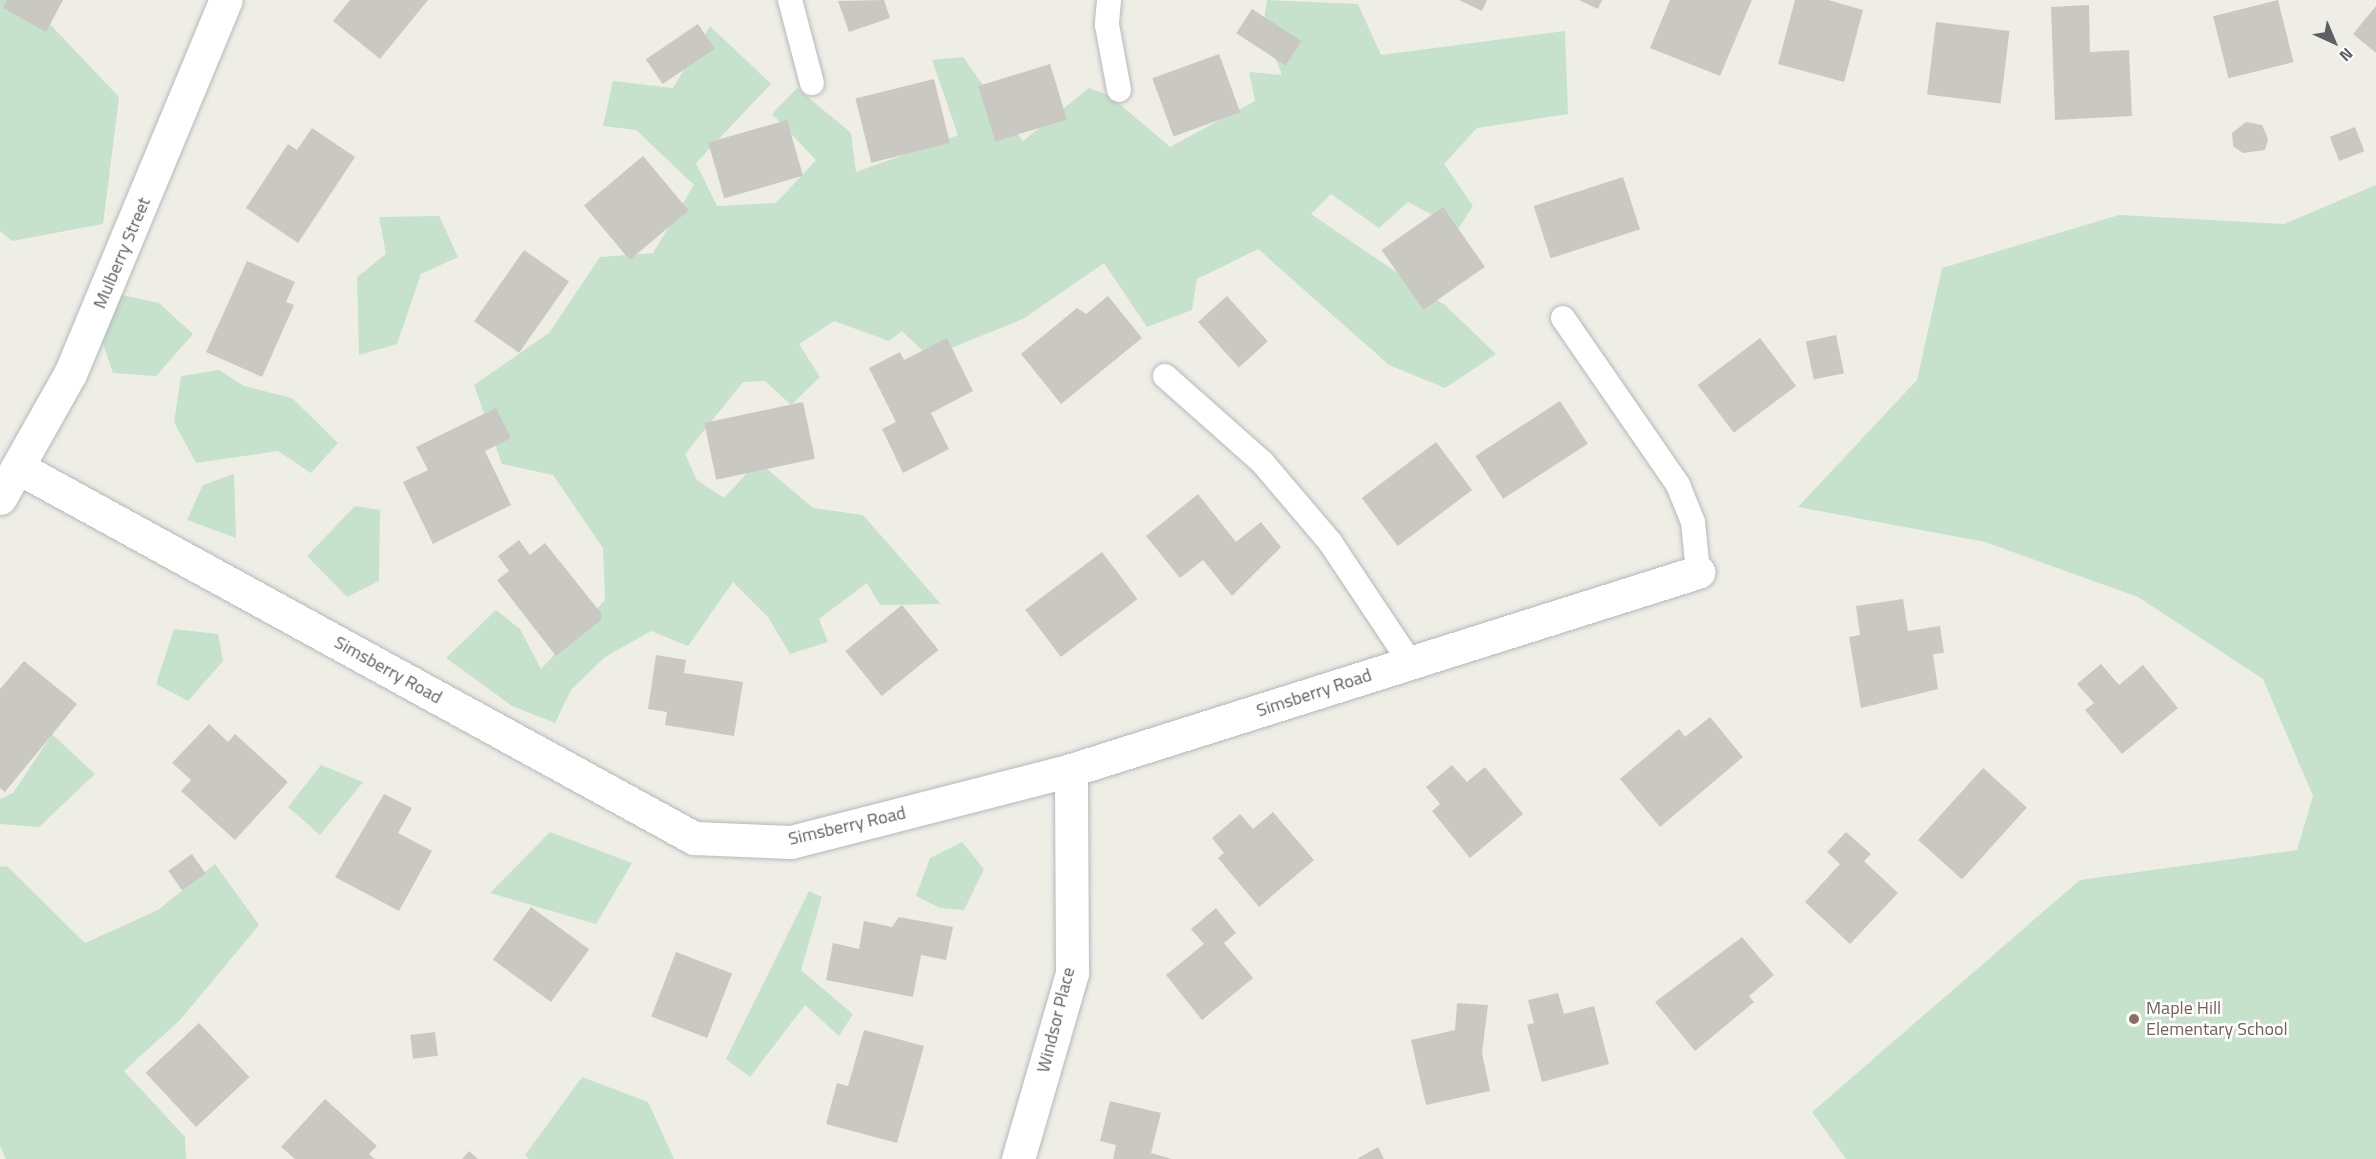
<!DOCTYPE html>
<html>
<head>
<meta charset="utf-8">
<style>
  body { margin:0 }
  #map { position:relative; width:2376px; height:1159px; overflow:hidden; background:#eeeee6; font-family:"Titillium Web",sans-serif }
  div>[style] { position:absolute }
  .green>* { inset:0; background:#c6e2cc }
  .building>* { inset:0; background:#cac8c2; transform-origin:0 0 }
  .roads { filter:drop-shadow(0 0 2px #b6b7bb) drop-shadow(0 0 2px #b6b7bb) }
  .service>* { height:24px; margin:-12px; padding:0 12px; transform-origin:12px; border-radius:12px; background:#fff }
  .minor>* { height:33px; margin:-16.5px; padding:0 16.5px; transform-origin:16.5px; border-radius:16.5px; background:#fff }
  .tertiary>* { height:33px; margin:-16.5px; padding:0 16.5px; transform-origin:16.5px; border-radius:16.5px; background:#fff }
  .dots>* { width:16px; height:16px; translate:-50% -50%; box-sizing:border-box; border:3px solid #fff; border-radius:50% }
  span { translate:-50% -50%; white-space:nowrap; text-align:center; line-height:1.15; -webkit-text-stroke:5px #fff; paint-order:stroke }
  .street-label { font-size:18px; color:#5e5f64 }
  .education-label { font-size:18px; color:#785e54 }
  .left { translate:0 -50%; text-align:left }
  .north { position:absolute; left:2304px; top:12px; width:60px; height:60px; -webkit-text-stroke:4px #fff; paint-order:stroke; rotate:136deg; font-size:16px; font-weight:700; line-height:24px; text-align:center; color:#5e5f64 }
  .north::after { content:''; display:block; margin:auto; width:21px; height:27px; background:#5e5f64; clip-path:polygon(50% 0,100% 100%,50% 72%,0 100%) }
</style>
</head>
<body>
<div id="map">
  <div class="green">
    <div style="clip-path:polygon(0 0,27px 0,119px 97px,103px 224px,12px 241px,0 231px)"></div>
    <div style="clip-path:polygon(1267px 0,1358px 4px,1381px 55px,1565px 31px,1568px 114px,1477px 128px,1444px 164px,1473px 206px,1458px 229px,1408px 202px,1379px 228px,1331px 194px,1311px 214px,1446px 306px,1496px 354px,1445px 388px,1389px 365px,1258px 249px,1197px 279px,1192px 310px,1147px 327px,1104px 263px,1023px 319px,929px 357px,902px 331px,889px 341px,834px 321px,799px 344px,820px 377px,791px 405px,765px 381px,743px 382px,685px 454px,697px 480px,724px 498px,758px 461px,813px 508px,863px 515px,941px 604px,880px 605px,867px 583px,819px 619px,828px 642px,790px 654px,768px 617px,733px 582px,688px 646px,651px 631px,605px 657px,571px 690px,555px 723px,512px 706px,446px 658px,496px 610px,520px 629px,541px 669px,605px 600px,603px 548px,553px 475px,502px 464px,474px 385px,549px 333px,600px 257px,653px 253px,694px 185px,636px 130px,603px 126px,613px 81px,673px 88px,710px 26px,771px 84px,696px 163px,717px 206px,776px 203px,816px 160px,772px 114px,797px 88px,851px 133px,856px 172px,958px 135px,932px 60px,963px 57px,1023px 141px,1089px 88px,1110px 96px,1170px 147px,1255px 101px,1249px 72px,1282px 75px,1263px 27px)"></div>
    <div style="clip-path:polygon(2376px 185px,2376px 1159px,1846px 1159px,1812px 1112px,2080px 880px,2297px 850px,2313px 796px,2263px 679px,2138px 597px,1985px 542px,1798px 507px,1917px 380px,1942px 268px,2119px 215px,2284px 224px)"></div>
    <div style="clip-path:polygon(439px 216px,458px 257px,421px 274px,397px 344px,359px 355px,357px 277px,386px 254px,379px 217px)"></div>
    <div style="clip-path:polygon(122px 295px,159px 303px,193px 334px,156px 376px,113px 373px,99px 331px)"></div>
    <div style="clip-path:polygon(219px 370px,244px 386px,292px 398px,338px 443px,311px 473px,278px 451px,196px 463px,174px 422px,181px 376px)"></div>
    <div style="clip-path:polygon(234px 474px,236px 538px,187px 520px,203px 485px)"></div>
    <div style="clip-path:polygon(355px 506px,380px 510px,379px 581px,347px 597px,307px 556px)"></div>
    <div style="clip-path:polygon(174px 629px,218px 634px,223px 661px,188px 701px,156px 684px)"></div>
    <div style="clip-path:polygon(52px 734px,95px 774px,39px 827px,0 824px,0 799px,13px 793px)"></div>
    <div style="clip-path:polygon(321px 765px,363px 782px,320px 835px,288px 807px)"></div>
    <div style="clip-path:polygon(550px 832px,632px 863px,596px 924px,490px 893px)"></div>
    <div style="clip-path:polygon(962px 842px,984px 869px,964px 910px,940px 908px,916px 896px,930px 858px)"></div>
    <div style="clip-path:polygon(215px 864px,259px 925px,181px 1019px,124px 1071px,185px 1137px,186px 1159px,6px 1159px,0 1145px,0 867px,7px 866px,85px 943px,158px 910px)"></div>
    <div style="clip-path:polygon(809px 891px,822px 897px,801px 970px,853px 1014px,839px 1036px,805px 1005px,750px 1077px,726px 1059px)"></div>
    <div style="clip-path:polygon(582px 1077px,648px 1102px,674px 1159px,529px 1159px,525px 1155px)"></div>
  </div>
  <div class="building">
    <div style="clip-path:polygon(7px 0,63px 0,46px 32px,3px 8px)"></div>
    <div style="clip-path:polygon(350px 0,428px 0,380px 59px,333px 21px)"></div>
    <div style="clip-path:polygon(884px 0,890px 18px,849px 32px,838px 1px)"></div>
    <div style="clip-path:polygon(1459px 0,1487px 0,1482px 11px)"></div>
    <div style="clip-path:polygon(1579px 0,1602px 0,1598px 9px)"></div>
    <div style="clip-path:polygon(1670px 0,1752px 0,1720px 76px,1650px 48px)"></div>
    <div style="clip-path:polygon(1795px 0,1828px 0,1863px 10px,1844px 82px,1778px 64px)"></div>
    <div style="left:2278px;top:0;width:64px;height:67px;rotate:76deg"></div>
    <div style="clip-path:polygon(2089px 5px,2090px 52px,2129px 50px,2132px 116px,2055px 120px,2051px 7px)"></div>
    <div style="clip-path:polygon(2376px 6px,2376px 53px,2353px 34px)"></div>
    <div style="left:1252px;top:9px;width:59px;height:29px;rotate:33deg"></div>
    <div style="left:1936px;top:22px;width:74px;height:73px;rotate:7deg"></div>
    <div style="left:698px;top:24px;width:30px;height:63px;rotate:56deg"></div>
    <div style="left:1219px;top:54px;width:62px;height:71px;rotate:70deg"></div>
    <div style="left:1050px;top:64px;width:58px;height:75px;rotate:73deg"></div>
    <div style="left:934px;top:79px;width:66px;height:81px;rotate:76deg"></div>
    <div style="left:787px;top:120px;width:58px;height:82px;rotate:74deg"></div>
    <div style="clip-path:polygon(2246px 122px,2262px 125px,2268px 139px,2265px 150px,2243px 153px,2233px 146px,2232px 133px)"></div>
    <div style="left:2355px;top:127px;width:26px;height:27px;rotate:69deg"></div>
    <div style="clip-path:polygon(312px 128px,355px 157px,298px 243px,246px 208px,288px 144px,297px 150px)"></div>
    <div style="left:643px;top:156px;width:71px;height:77px;rotate:50deg"></div>
    <div style="left:1623px;top:177px;width:55px;height:94px;rotate:72deg"></div>
    <div style="left:1443px;top:207px;width:73px;height:75px;rotate:55deg"></div>
    <div style="left:524px;top:250px;width:55px;height:87px;rotate:35deg"></div>
    <div style="clip-path:polygon(247px 261px,295px 282px,286px 302px,294px 305px,262px 377px,206px 352px)"></div>
    <div style="clip-path:polygon(1108px 296px,1142px 338px,1061px 404px,1021px 354px,1077px 308px,1086px 314px)"></div>
    <div style="left:1227px;top:296px;width:61px;height:39px;rotate:48deg"></div>
    <div style="left:1836px;top:335px;width:39px;height:31px;rotate:78deg"></div>
    <div style="clip-path:polygon(947px 338px,973px 391px,931px 413px,949px 449px,903px 473px,882px 429px,896px 422px,869px 368px,900px 352px,904px 360px)"></div>
    <div style="left:1760px;top:338px;width:60px;height:78px;rotate:53deg"></div>
    <div style="left:1560px;top:401px;width:51px;height:101px;rotate:57deg"></div>
    <div style="left:803px;top:402px;width:58px;height:101px;rotate:78deg"></div>
    <div style="clip-path:polygon(496px 408px,511px 438px,485px 451px,511px 505px,433px 544px,403px 482px,428px 470px,416px 447px)"></div>
    <div style="left:1436px;top:442px;width:60px;height:93px;rotate:53deg"></div>
    <div style="clip-path:polygon(1198px 494px,1236px 542px,1261px 522px,1281px 547px,1232px 596px,1203px 560px,1180px 578px,1146px 536px)"></div>
    <div style="clip-path:polygon(519px 540px,530px 555px,545px 543px,601px 613px,601px 620px,556px 656px,497px 580px,509px 571px,498px 556px)"></div>
    <div style="left:1102px;top:552px;width:59px;height:96px;rotate:53deg"></div>
    <div style="clip-path:polygon(1903px 599px,1908px 631px,1940px 626px,1944px 653px,1933px 654px,1938px 689px,1861px 708px,1849px 637px,1860px 635px,1856px 606px)"></div>
    <div style="left:902px;top:605px;width:58px;height:73px;rotate:51deg"></div>
    <div style="clip-path:polygon(656px 655px,686px 660px,684px 673px,743px 682px,734px 736px,665px 725px,667px 712px,648px 709px)"></div>
    <div style="clip-path:polygon(24px 661px,77px 704px,5px 792px,0 788px,0 689px)"></div>
    <div style="clip-path:polygon(2101px 664px,2119px 685px,2143px 665px,2178px 708px,2122px 754px,2085px 710px,2094px 703px,2077px 684px)"></div>
    <div style="clip-path:polygon(1710px 717px,1743px 757px,1660px 827px,1620px 779px,1679px 729px,1685px 737px)"></div>
    <div style="clip-path:polygon(209px 724px,228px 742px,235px 734px,288px 782px,235px 840px,181px 791px,191px 780px,172px 763px)"></div>
    <div style="clip-path:polygon(1452px 765px,1467px 782px,1485px 767px,1523px 814px,1470px 858px,1432px 811px,1440px 804px,1426px 787px)"></div>
    <div style="left:1983px;top:768px;width:59px;height:97px;rotate:42deg"></div>
    <div style="clip-path:polygon(384px 794px,412px 808px,398px 833px,432px 851px,399px 911px,335px 877px)"></div>
    <div style="clip-path:polygon(1273px 812px,1314px 860px,1259px 907px,1218px 858px,1224px 853px,1212px 838px,1240px 814px,1253px 829px)"></div>
    <div style="clip-path:polygon(1846px 832px,1871px 854px,1864px 861px,1898px 893px,1850px 944px,1805px 902px,1840px 864px,1827px 852px)"></div>
    <div style="left:192px;top:854px;width:24px;height:29px;rotate:55deg"></div>
    <div style="left:531px;top:907px;width:72px;height:65px;rotate:36deg"></div>
    <div style="clip-path:polygon(1216px 908px,1236px 933px,1224px 943px,1253px 978px,1202px 1020px,1166px 975px,1204px 944px,1191px 929px)"></div>
    <div style="clip-path:polygon(899px 917px,953px 927px,946px 960px,921px 955px,913px 997px,826px 980px,833px 943px,859px 949px,864px 921px,892px 927px)"></div>
    <div style="clip-path:polygon(1742px 937px,1774px 975px,1749px 996px,1754px 1002px,1695px 1051px,1655px 1002px)"></div>
    <div style="left:676px;top:952px;width:60px;height:69px;rotate:21deg"></div>
    <div style="clip-path:polygon(1558px 993px,1564px 1014px,1594px 1006px,1609px 1064px,1542px 1082px,1527px 1025px,1534px 1023px,1528px 1000px)"></div>
    <div style="clip-path:polygon(1457px 1003px,1488px 1005px,1482px 1053px,1490px 1091px,1426px 1105px,1411px 1040px,1455px 1030px)"></div>
    <div style="left:199px;top:1023px;width:74px;height:73px;rotate:47deg"></div>
    <div style="clip-path:polygon(864px 1030px,924px 1046px,897px 1143px,826px 1124px,837px 1083px,848px 1086px)"></div>
    <div style="left:435px;top:1032px;width:24px;height:25px;rotate:83deg"></div>
    <div style="clip-path:polygon(325px 1099px,377px 1146px,369px 1154px,375px 1159px,295px 1159px,281px 1147px)"></div>
    <div style="clip-path:polygon(1110px 1101px,1161px 1113px,1151px 1153px,1172px 1159px,1113px 1159px,1116px 1145px,1100px 1141px)"></div>
    <div style="clip-path:polygon(1378px 1147px,1384px 1159px,1357px 1159px)"></div>
    <div style="clip-path:polygon(469px 1151px,478px 1159px,462px 1159px)"></div>
  </div>
  <div class="roads">
    <div class="service">
      <div style="left:790px;top:0;width:86px;rotate:75.2deg"></div>
      <div style="left:1109px;top:0;width:25px;rotate:95deg"></div>
      <div style="left:1107px;top:25px;width:66px;rotate:79.5deg"></div>
      <div style="left:1563px;top:318px;width:203px;rotate:55.4deg"></div>
      <div style="left:1678px;top:485px;width:40px;rotate:68deg"></div>
      <div style="left:1693px;top:522px;width:50px;rotate:84.3deg"></div>
      <div style="left:1165px;top:376px;width:130px;rotate:41.6deg"></div>
      <div style="left:1262px;top:462px;width:105px;rotate:49.6deg"></div>
      <div style="left:1330px;top:542px;width:144px;rotate:56.3deg"></div>
    </div>
    <div class="minor">
      <div style="left:19px;top:468px;width:770px;rotate:28.73deg"></div>
      <div style="left:694px;top:838px;width:97px;rotate:2.4deg"></div>
      <div style="left:791px;top:842px;width:289px;rotate:-14.4deg"></div>
      <div style="left:1071px;top:770px;width:658px;rotate:-17.53deg"></div>
      <div style="left:1018px;top:1159px;width:194px;rotate:-73.8deg"></div>
      <div style="left:1072px;top:973px;width:203px;rotate:-90.3deg"></div>
    </div>
    <div class="tertiary">
      <div style="left:0;top:498px;width:142px;rotate:-60.6deg"></div>
      <div style="left:70px;top:374px;width:405px;rotate:-67.4deg"></div>
    </div>
  </div>
  <div class="dots">
    <div style="left:2134px;top:1019px;background:#8d6e63"></div>
  </div>
  <div class="street-label">
    <span style="left:122px;top:253px;rotate:-67deg">Mulberry Street</span>
    <span style="left:388px;top:670px;rotate:29deg">Simsberry Road</span>
    <span style="left:1314px;top:693px;rotate:-18deg">Simsberry Road</span>
    <span style="left:847px;top:826px;rotate:-13deg">Simsberry Road</span>
    <span style="left:1056px;top:1020px;rotate:-76deg">Windsor Place</span>
  </div>
  <div class="education-label">
    <span class="left" style="left:2146px;top:1019px">Maple Hill<br>Elementary School</span>
  </div>
  <div class="north">N</div>
</div>
</body>
</html>
